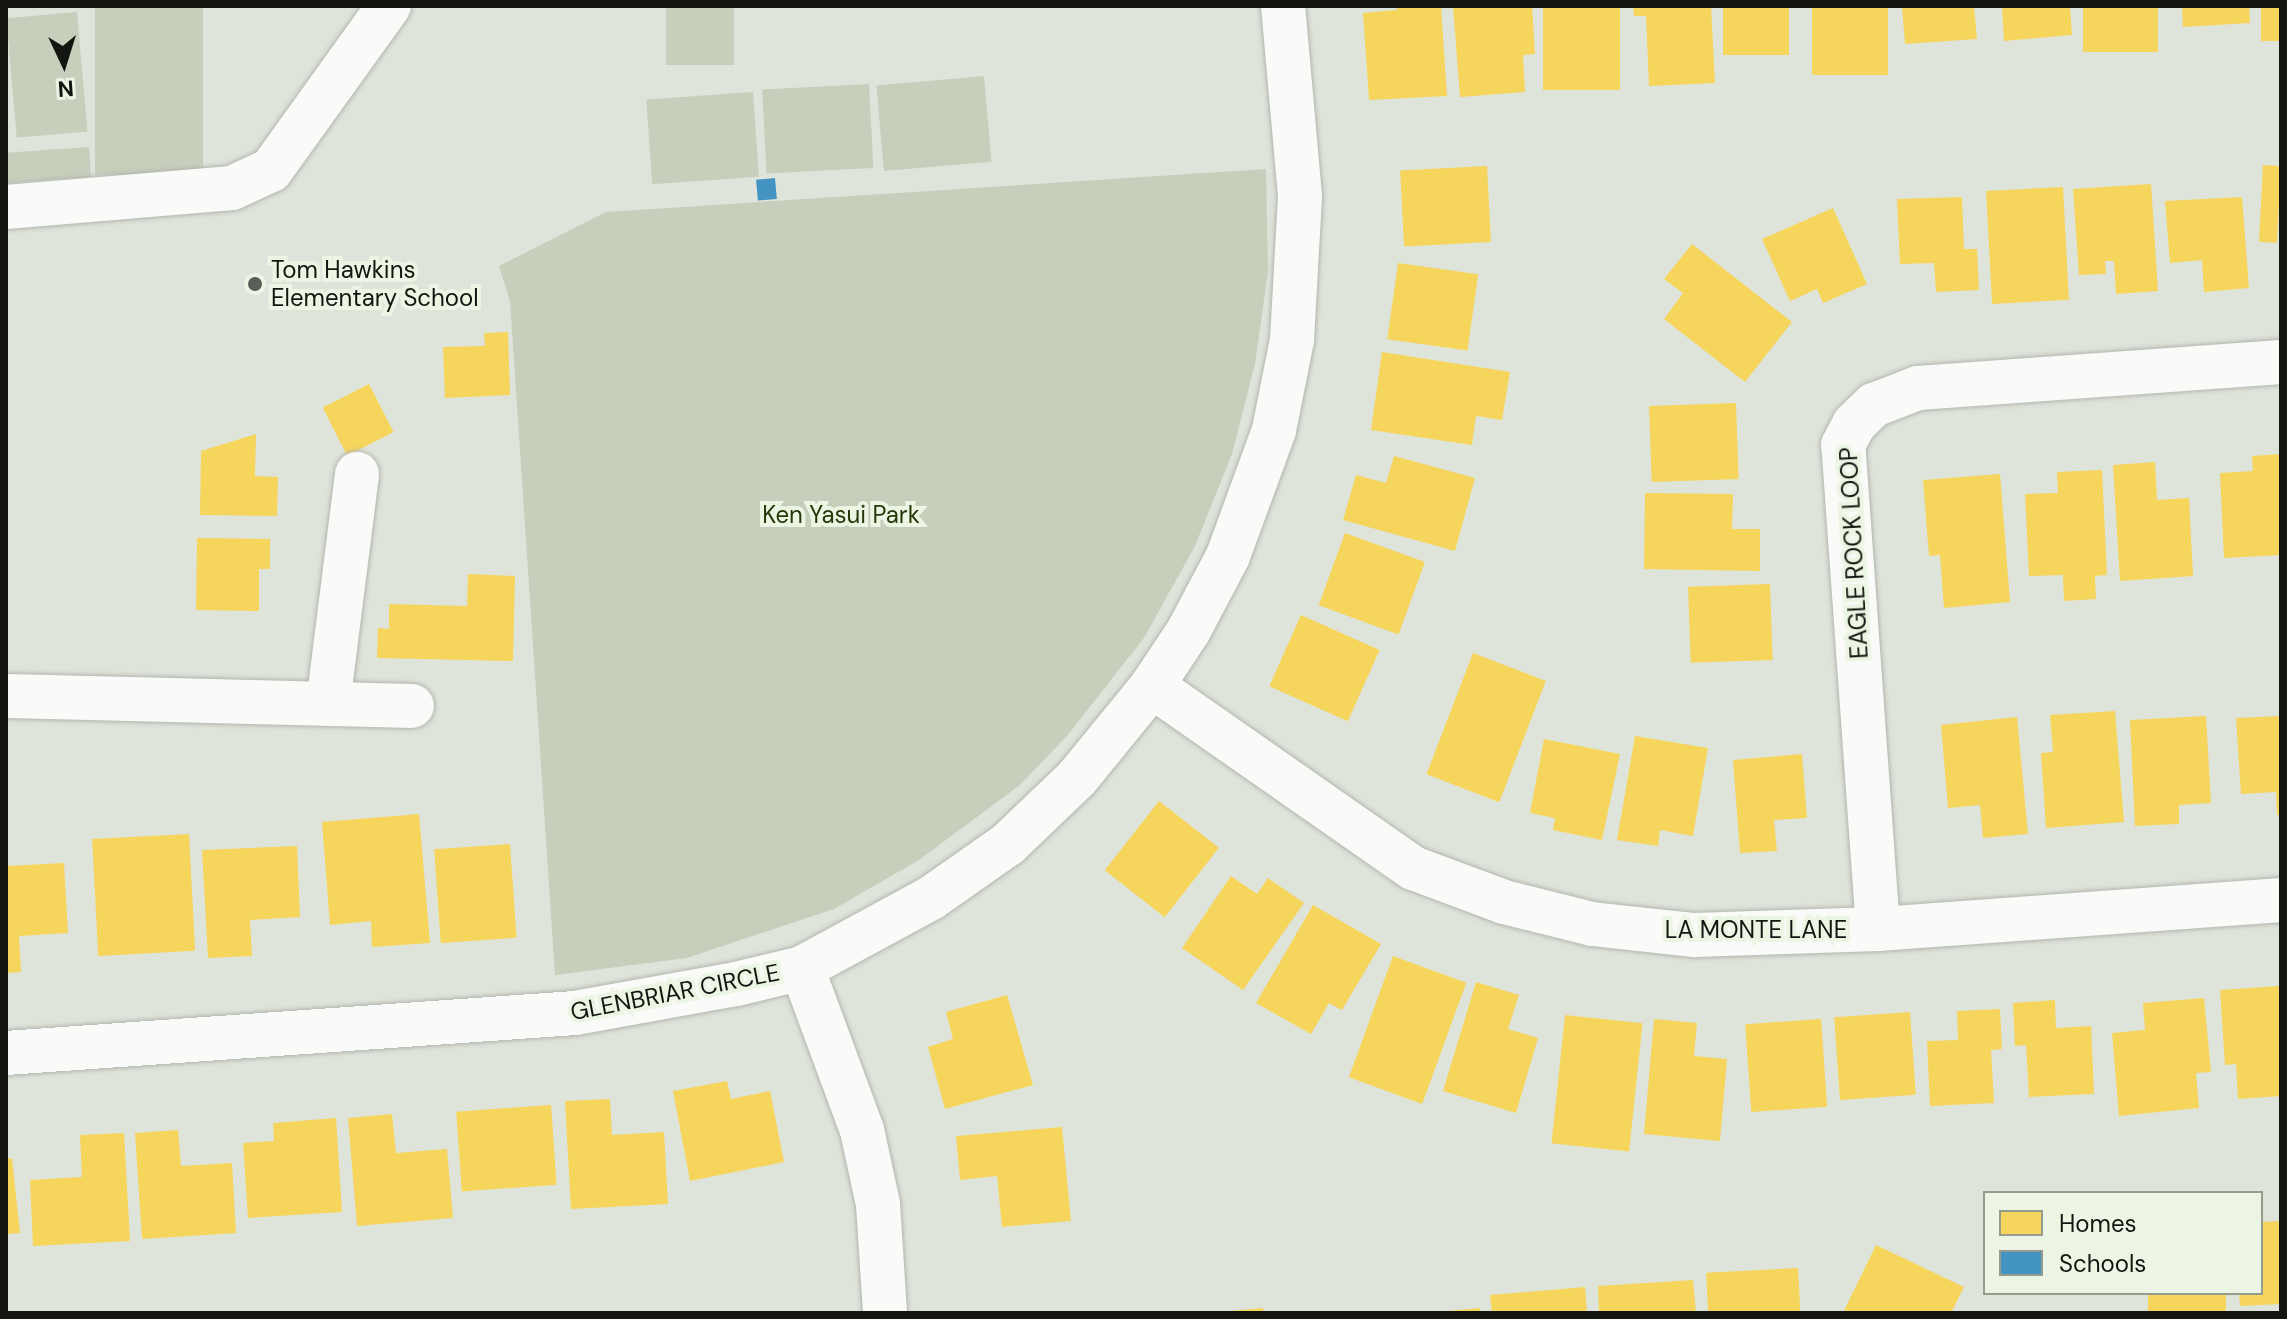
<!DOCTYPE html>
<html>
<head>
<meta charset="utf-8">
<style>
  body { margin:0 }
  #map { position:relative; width:2287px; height:1319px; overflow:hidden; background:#dfe4da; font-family:"DM Sans",sans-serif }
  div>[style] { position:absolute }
  .green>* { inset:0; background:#c6cfbc; transform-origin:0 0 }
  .homes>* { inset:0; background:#f6d55c; transform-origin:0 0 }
  .schools>* { inset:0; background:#4393c3; transform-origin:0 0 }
  .roads { filter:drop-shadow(0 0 2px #b2b6af) drop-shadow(0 0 2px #b2b6af) }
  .minor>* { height:44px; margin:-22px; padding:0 22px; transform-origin:22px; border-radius:22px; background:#fafbf9 }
  .dots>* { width:22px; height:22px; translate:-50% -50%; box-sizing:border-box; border:4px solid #ecf5e3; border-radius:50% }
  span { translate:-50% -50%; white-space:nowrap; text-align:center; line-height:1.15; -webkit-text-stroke:8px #ecf5e3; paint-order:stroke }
  .poi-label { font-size:24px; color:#131610 }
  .left { translate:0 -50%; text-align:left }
  .park-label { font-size:24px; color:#26390a }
  .street-label { font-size:24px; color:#131610 }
  .frame { position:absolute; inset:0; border:8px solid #131610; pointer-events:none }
  .legend { position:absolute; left:1983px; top:1191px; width:280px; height:104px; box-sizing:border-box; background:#ecf5e3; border:2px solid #959c8f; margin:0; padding:10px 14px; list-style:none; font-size:24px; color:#131610 }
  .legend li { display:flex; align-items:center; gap:16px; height:40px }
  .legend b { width:40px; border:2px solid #959c8f }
  .north { position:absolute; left:24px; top:24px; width:80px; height:80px; -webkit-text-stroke:6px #ecf5e3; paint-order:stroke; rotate:176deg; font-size:22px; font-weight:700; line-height:32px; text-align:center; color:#131610 }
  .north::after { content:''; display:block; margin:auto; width:28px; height:36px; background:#131610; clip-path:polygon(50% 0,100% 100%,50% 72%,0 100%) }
</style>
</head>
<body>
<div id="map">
  <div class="green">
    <div style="left:95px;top:6px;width:108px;height:169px"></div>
    <div style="left:666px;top:6px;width:68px;height:59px"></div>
    <div style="left:77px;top:12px;width:120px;height:71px;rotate:85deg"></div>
    <div style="left:984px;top:76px;width:86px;height:108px;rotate:85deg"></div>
    <div style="left:869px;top:84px;width:84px;height:107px;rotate:87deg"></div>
    <div style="left:753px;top:92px;width:85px;height:107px;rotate:86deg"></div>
    <div style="left:89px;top:147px;width:30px;height:83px;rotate:86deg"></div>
    <div style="clip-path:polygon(1266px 169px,1268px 271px,1255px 364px,1232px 454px,1195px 546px,1144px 638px,1067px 736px,1020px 785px,919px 860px,834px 909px,687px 958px,555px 975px,510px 301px,499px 266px,606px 212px)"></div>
  </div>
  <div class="homes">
    <div style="clip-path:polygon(1397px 6px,1441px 6px,1447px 96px,1369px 100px,1363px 13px,1397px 10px)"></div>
    <div style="clip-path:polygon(1453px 6px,1532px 6px,1535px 54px,1523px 55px,1525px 92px,1460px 97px)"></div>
    <div style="left:1543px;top:6px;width:77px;height:84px"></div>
    <div style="clip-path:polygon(1633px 6px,1711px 6px,1715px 83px,1649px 86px,1646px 16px,1634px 16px)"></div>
    <div style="left:1723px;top:6px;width:66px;height:49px"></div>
    <div style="left:1812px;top:6px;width:76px;height:69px"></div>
    <div style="clip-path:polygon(1902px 6px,1974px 6px,1977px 39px,1905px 44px)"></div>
    <div style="clip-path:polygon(2002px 6px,2070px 6px,2072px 35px,2004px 41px)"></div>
    <div style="left:2083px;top:6px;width:75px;height:46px"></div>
    <div style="clip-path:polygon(2182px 6px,2249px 6px,2250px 23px,2183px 27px)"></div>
    <div style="left:2261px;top:6px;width:20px;height:35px"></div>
    <div style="left:2263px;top:165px;width:18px;height:77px;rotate:3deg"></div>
    <div style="left:1487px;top:166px;width:76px;height:87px;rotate:87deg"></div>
    <div style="clip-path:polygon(2151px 184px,2158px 291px,2116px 294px,2114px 261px,2105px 261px,2106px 274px,2079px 275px,2073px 189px)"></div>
    <div style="left:2063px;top:187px;width:113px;height:77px;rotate:87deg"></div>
    <div style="clip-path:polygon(1962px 197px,1964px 249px,1977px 249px,1979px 290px,1936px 292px,1934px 263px,1900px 264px,1897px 199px)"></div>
    <div style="clip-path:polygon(2242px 197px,2249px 288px,2204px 292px,2202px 260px,2170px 263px,2165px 201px)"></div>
    <div style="clip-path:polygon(1833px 208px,1867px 284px,1823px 303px,1817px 289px,1790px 301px,1762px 239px)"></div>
    <div style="clip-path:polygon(1692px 244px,1792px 322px,1745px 382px,1664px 319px,1683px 293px,1664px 279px)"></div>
    <div style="left:1398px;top:263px;width:81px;height:77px;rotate:8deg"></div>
    <div style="clip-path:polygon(508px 332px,510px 395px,445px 398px,443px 347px,485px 346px,484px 333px)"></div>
    <div style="clip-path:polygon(1382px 352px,1510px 372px,1502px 420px,1476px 416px,1472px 445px,1371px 430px)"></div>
    <div style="left:369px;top:384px;width:54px;height:52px;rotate:63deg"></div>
    <div style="left:1736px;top:403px;width:76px;height:87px;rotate:88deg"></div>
    <div style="clip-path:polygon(256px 434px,255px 476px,278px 477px,277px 516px,200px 515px,201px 451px)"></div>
    <div style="clip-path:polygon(2281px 454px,2281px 555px,2224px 558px,2220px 473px,2253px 471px,2252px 456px)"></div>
    <div style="clip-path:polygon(1394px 456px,1475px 478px,1455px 551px,1343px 520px,1356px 475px,1386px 483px)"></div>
    <div style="clip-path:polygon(2155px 462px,2157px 500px,2189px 498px,2193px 576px,2120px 581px,2113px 465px)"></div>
    <div style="clip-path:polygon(2102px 470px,2107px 575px,2095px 576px,2096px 599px,2064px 601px,2063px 575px,2029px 576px,2025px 494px,2058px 493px,2057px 472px)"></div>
    <div style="clip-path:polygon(2000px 474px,2010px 602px,1944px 608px,1940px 555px,1929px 556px,1923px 480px)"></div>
    <div style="clip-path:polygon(1645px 493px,1733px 494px,1732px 529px,1760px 529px,1760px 571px,1644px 569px)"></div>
    <div style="left:1345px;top:533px;width:85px;height:77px;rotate:20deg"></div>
    <div style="clip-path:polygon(197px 538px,270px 539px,270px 569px,259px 569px,259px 611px,196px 610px)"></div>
    <div style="clip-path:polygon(468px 574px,515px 576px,513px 661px,377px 658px,378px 628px,389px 629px,389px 604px,467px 606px)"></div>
    <div style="left:1770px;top:584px;width:76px;height:82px;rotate:88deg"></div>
    <div style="left:1301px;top:615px;width:86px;height:78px;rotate:24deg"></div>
    <div style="left:1473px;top:653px;width:78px;height:130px;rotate:21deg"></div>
    <div style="clip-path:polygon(2115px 711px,2124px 822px,2046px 828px,2041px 753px,2053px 752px,2050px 715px)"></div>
    <div style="clip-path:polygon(2206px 716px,2211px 803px,2179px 805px,2179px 824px,2135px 826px,2130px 720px)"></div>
    <div style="clip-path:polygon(2281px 716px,2281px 815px,2277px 815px,2276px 792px,2241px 794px,2236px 718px)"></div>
    <div style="clip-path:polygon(2017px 717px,2028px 834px,1983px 838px,1980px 805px,1948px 808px,1941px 725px)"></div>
    <div style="clip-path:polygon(1635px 736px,1708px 748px,1693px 836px,1660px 830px,1658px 846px,1617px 840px)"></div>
    <div style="clip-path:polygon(1544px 739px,1620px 754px,1602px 840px,1553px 830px,1555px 818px,1530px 813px)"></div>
    <div style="clip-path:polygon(1802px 754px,1807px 818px,1774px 820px,1777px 851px,1740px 853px,1733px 760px)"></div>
    <div style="left:1159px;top:801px;width:76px;height:88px;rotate:38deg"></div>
    <div style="clip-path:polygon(419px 814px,430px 943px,372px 947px,371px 921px,330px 925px,322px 822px)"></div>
    <div style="left:189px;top:834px;width:117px;height:97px;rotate:87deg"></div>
    <div style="left:510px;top:844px;width:94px;height:76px;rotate:86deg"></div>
    <div style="clip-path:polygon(297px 846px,300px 917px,250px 920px,252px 956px,208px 958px,202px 850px)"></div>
    <div style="clip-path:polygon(64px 863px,68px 933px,19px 936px,21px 972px,6px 973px,6px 866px)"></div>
    <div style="clip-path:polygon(1231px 876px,1257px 894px,1268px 878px,1304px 903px,1243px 990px,1182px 948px)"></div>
    <div style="clip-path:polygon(1313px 905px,1381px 944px,1342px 1010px,1329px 1003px,1311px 1034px,1256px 1003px)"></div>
    <div style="left:1393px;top:956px;width:78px;height:129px;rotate:20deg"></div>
    <div style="clip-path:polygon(1476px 982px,1519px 995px,1508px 1029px,1538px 1038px,1516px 1113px,1443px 1091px)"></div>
    <div style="clip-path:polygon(2279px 986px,2281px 1096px,2238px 1099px,2236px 1064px,2225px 1065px,2220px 990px)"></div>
    <div style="clip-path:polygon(1007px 995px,1033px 1085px,945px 1109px,928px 1047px,953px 1039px,946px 1012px)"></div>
    <div style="clip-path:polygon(2204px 998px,2211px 1072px,2196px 1073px,2199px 1108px,2119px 1116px,2112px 1033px,2145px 1030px,2143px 1003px)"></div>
    <div style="clip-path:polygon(2055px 1000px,2056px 1028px,2091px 1026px,2094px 1094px,2029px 1097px,2026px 1045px,2015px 1046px,2013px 1003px)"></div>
    <div style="clip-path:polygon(2000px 1009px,2002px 1049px,1991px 1050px,1994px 1103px,1930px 1106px,1927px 1041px,1958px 1040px,1957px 1011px)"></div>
    <div style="left:1910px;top:1012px;width:83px;height:76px;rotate:86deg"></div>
    <div style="left:1565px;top:1015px;width:78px;height:129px;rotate:6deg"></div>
    <div style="clip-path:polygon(1654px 1019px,1697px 1023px,1694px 1056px,1727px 1059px,1720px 1141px,1644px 1134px)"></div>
    <div style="left:1821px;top:1019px;width:88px;height:76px;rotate:86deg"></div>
    <div style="clip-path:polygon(727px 1081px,731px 1099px,770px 1091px,784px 1162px,690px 1181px,673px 1091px)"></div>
    <div style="clip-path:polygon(610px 1099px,612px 1135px,664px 1132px,668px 1204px,571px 1209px,565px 1101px)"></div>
    <div style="left:551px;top:1105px;width:80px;height:95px;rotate:86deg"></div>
    <div style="clip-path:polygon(392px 1114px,396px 1153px,447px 1149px,453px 1218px,357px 1226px,348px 1118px)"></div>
    <div style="clip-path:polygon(336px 1118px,342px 1212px,248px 1218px,243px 1143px,274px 1141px,273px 1123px)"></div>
    <div style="clip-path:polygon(1062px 1127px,1071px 1221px,1002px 1227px,997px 1176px,960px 1180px,956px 1136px)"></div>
    <div style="clip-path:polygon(178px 1130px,181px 1166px,232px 1163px,236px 1233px,142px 1239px,135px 1133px)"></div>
    <div style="clip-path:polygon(124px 1133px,130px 1241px,33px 1246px,30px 1180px,82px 1177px,80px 1135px)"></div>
    <div style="clip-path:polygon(12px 1158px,20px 1233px,6px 1234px,6px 1159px)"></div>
    <div style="clip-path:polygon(2281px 1221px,2281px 1304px,2240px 1306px,2239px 1293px,2261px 1293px,2261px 1222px)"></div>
    <div style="clip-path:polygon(1876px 1245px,1964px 1287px,1951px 1313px,1843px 1313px)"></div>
    <div style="left:1798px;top:1268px;width:45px;height:92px;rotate:87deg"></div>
    <div style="clip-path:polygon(1693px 1280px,1696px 1313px,1599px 1313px,1598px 1286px)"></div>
    <div style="clip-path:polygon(1585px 1287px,1587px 1313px,1492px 1313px,1490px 1295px)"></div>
    <div style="left:2148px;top:1293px;width:78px;height:20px"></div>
    <div style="clip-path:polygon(1263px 1308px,1264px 1313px,1229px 1313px,1229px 1311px)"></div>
    <div style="clip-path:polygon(1480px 1308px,1480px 1313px,1447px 1313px,1447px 1311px)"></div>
  </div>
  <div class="schools">
    <div style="left:775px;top:178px;width:21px;height:19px;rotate:85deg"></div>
  </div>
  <div class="roads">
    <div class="minor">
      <div style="left:6px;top:207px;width:227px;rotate:-4.8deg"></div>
      <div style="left:232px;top:188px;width:43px;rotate:-24.8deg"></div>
      <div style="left:271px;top:170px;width:202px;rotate:-54.3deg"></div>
      <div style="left:1152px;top:686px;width:318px;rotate:34.9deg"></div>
      <div style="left:1413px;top:868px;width:97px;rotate:20.5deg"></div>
      <div style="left:1504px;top:902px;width:91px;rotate:14deg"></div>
      <div style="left:1592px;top:924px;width:103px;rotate:6.2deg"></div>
      <div style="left:1694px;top:935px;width:184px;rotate:-1.9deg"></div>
      <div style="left:1878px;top:929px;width:404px;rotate:-4.1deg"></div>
      <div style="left:6px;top:696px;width:406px;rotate:1.4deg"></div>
      <div style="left:328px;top:704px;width:232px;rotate:-82.8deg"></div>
      <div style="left:1878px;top:929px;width:485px;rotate:-94.1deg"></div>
      <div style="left:1843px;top:445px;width:24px;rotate:-62deg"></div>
      <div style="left:1854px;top:424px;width:28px;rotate:-44deg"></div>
      <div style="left:1874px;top:405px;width:47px;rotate:-21.1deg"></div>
      <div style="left:1918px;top:388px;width:364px;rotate:-4.1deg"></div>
      <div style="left:802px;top:968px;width:173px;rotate:69.7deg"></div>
      <div style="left:862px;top:1130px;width:76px;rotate:77.8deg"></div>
      <div style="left:878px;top:1204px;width:109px;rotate:86.3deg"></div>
      <div style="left:6px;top:1053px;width:570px;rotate:-4.02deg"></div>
      <div style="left:575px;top:1013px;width:164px;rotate:-10.2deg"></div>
      <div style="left:736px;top:984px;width:68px;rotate:-13.6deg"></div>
      <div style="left:802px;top:968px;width:147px;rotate:-28.5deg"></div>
      <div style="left:931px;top:898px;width:94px;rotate:-35deg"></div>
      <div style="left:1008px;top:844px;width:95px;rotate:-43.7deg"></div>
      <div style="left:1077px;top:778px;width:119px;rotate:-50.8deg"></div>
      <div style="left:1152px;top:686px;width:67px;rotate:-56.5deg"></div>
      <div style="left:1189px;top:630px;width:84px;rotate:-62.2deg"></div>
      <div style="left:1228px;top:556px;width:134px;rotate:-69.9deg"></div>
      <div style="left:1274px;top:430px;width:92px;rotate:-78.7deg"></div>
      <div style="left:1292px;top:340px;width:144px;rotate:-86.8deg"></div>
      <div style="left:1300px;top:196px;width:191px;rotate:-95.1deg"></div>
    </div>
  </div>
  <div class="dots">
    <div style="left:255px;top:284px;background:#5a5e57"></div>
  </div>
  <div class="poi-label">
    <span class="left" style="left:271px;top:284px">Tom Hawkins<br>Elementary School</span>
  </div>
  <div class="park-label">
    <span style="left:841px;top:515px">Ken Yasui Park</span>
  </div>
  <div class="street-label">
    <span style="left:1854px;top:553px;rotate:-93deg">EAGLE ROCK LOOP</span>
    <span style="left:1756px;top:930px">LA MONTE LANE</span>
    <span style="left:675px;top:992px;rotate:-11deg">GLENBRIAR CIRCLE</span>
  </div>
  <div class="frame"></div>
  <ul class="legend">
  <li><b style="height:22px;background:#f6d55c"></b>Homes</li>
  <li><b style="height:22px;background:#4393c3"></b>Schools</li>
  </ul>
  <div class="north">N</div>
</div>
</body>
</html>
